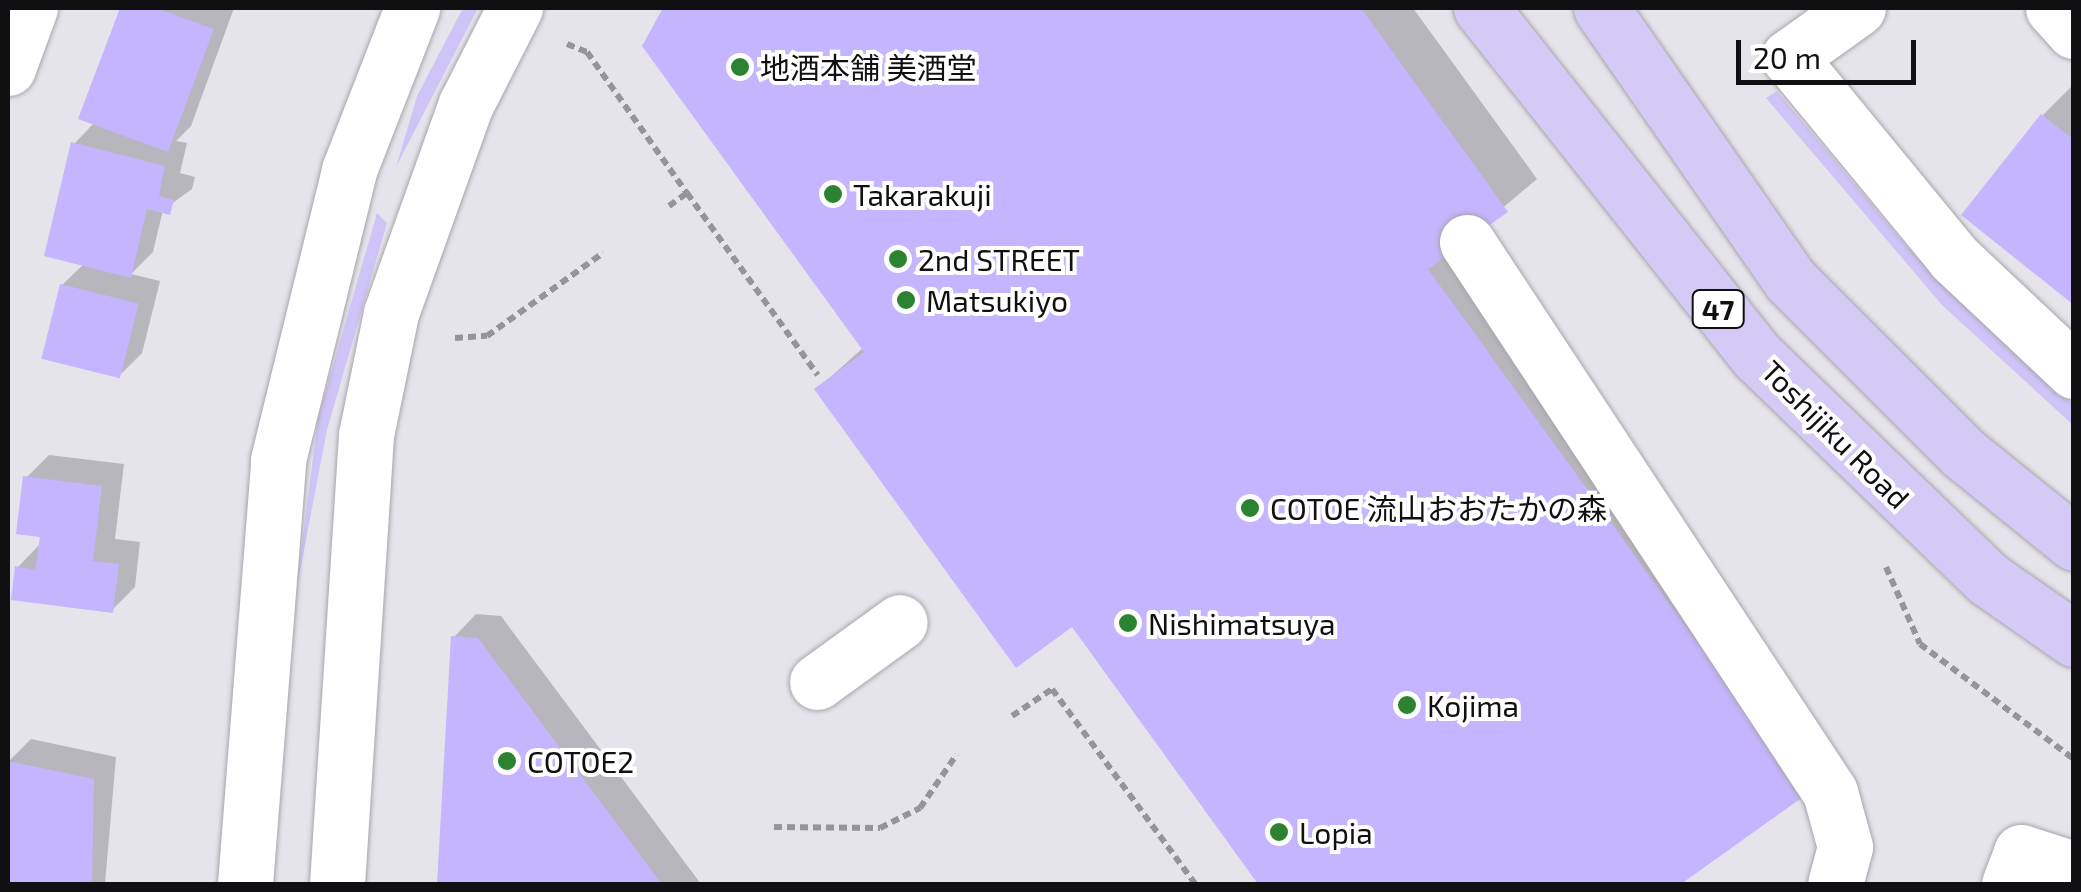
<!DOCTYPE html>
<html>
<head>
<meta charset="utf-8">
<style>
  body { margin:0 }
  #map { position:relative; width:2081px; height:892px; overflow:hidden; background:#e5e4eb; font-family:"Exo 2","Noto Sans JP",sans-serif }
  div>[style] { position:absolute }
  .green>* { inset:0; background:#cfc4f7 }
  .shadow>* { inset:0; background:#0003 }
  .building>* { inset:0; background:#c5b4fe; transform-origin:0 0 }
  .path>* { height:6px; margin-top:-3px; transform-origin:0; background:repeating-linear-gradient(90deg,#949499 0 8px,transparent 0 13px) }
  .roads { filter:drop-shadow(0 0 2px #a7a5ac) drop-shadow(0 0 2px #a7a5ac) }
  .minor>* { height:55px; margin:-27.5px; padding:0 27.5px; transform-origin:27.5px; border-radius:27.5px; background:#fff }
  .major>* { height:55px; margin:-27.5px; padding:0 27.5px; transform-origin:27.5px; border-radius:27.5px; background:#d4caf5 }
  .dots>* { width:28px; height:28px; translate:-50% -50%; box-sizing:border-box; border:5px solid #fff; border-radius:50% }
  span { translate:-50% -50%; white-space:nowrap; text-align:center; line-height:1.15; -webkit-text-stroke:8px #fff; paint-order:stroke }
  .shield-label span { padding:2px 8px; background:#fff; border:2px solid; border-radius:8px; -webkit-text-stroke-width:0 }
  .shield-label { font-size:28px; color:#101012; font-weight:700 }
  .poi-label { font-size:30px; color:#101012 }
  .left { translate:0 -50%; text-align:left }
  .street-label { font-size:30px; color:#101012 }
  .frame { position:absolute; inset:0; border:10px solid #101012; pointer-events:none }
  .scale { position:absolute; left:1736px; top:40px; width:180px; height:45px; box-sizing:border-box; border:5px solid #101012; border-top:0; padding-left:12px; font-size:30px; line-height:35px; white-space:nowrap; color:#101012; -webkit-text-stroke:8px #fff; paint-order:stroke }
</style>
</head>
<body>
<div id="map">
  <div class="green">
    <div style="clip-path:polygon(463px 8px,478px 8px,396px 167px,417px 96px)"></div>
    <div style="clip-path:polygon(1777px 91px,1908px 248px,2073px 404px,2073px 425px,1942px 305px,1766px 98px)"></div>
    <div style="clip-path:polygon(377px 213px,387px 223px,327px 430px,296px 592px,318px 418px)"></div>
  </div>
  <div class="shadow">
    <div style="clip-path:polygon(122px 8px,234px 8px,191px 126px,176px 141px,187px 143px,180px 173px,195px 177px,192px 189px,163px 210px,153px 252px,131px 274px,160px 281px,142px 353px,119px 376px,62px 285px,84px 264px,74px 144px,95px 122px,82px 117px)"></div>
    <div style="clip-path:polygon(665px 8px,1413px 8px,1537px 179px,1462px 242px,1805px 792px,1677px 884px,1261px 884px,1072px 624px,817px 389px,864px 347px,645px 45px)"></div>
    <div style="clip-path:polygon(2074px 84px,2074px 302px,2043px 115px)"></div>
    <div style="clip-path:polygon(49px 455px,124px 464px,115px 539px,140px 542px,135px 587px,112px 610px,17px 568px,41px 543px,26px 478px)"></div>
    <div style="clip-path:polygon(476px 614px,501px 616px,701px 884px,440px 884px,453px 638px)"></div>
    <div style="clip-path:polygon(31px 739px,116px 757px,105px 884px,8px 884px,8px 762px)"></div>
  </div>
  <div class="building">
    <div style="clip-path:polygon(120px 8px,156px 8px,214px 29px,168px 152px,78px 119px)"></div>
    <div style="clip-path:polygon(663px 8px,1361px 8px,1508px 212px,1428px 269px,1807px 794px,1681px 884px,1258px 884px,1072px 627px,1016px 668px,814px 389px,864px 352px,642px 46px)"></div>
    <div style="clip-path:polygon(2041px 114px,2074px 140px,2074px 305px,1961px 215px)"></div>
    <div style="clip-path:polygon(71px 142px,165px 166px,159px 196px,174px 200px,170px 215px,147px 209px,131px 278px,44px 256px)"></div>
    <div style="left:60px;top:284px;width:81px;height:77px;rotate:14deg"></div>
    <div style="clip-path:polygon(23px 476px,102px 486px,93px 561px,119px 564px,113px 613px,11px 600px,15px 566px,35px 570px,40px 537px,16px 534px)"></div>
    <div style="clip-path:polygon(451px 636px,478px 638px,662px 884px,437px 884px)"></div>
    <div style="clip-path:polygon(8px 761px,94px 779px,92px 884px,8px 884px)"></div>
  </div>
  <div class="path">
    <div style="left:567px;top:44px;width:22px;rotate:22deg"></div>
    <div style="left:587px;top:52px;width:173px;rotate:54.7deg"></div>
    <div style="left:669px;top:206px;width:22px;rotate:-36deg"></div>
    <div style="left:687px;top:193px;width:224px;rotate:54.3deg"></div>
    <div style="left:455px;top:338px;width:32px;rotate:-4deg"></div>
    <div style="left:487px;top:336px;width:143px;rotate:-35.6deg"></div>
    <div style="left:1886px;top:567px;width:84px;rotate:66.2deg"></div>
    <div style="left:1920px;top:644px;width:192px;rotate:36.8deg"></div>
    <div style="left:1012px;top:716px;width:48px;rotate:-34deg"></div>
    <div style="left:1052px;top:689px;width:242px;rotate:53.7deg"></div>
    <div style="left:774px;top:827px;width:106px;rotate:0.5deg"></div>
    <div style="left:880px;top:828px;width:45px;rotate:-26.6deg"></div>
    <div style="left:920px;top:808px;width:65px;rotate:-55.6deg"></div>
  </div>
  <div class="roads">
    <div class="minor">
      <div style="left:1858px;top:8px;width:85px;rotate:144.6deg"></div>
      <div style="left:1789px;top:57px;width:260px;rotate:50.6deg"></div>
      <div style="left:1954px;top:258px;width:165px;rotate:43.3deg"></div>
      <div style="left:2053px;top:8px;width:31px;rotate:48deg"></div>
      <div style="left:8px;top:68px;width:64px;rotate:-69.9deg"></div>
      <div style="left:1467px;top:242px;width:659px;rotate:56.58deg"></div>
      <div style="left:1830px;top:792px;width:57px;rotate:74.7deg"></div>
      <div style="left:1845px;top:847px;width:38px;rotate:105deg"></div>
      <div style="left:817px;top:682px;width:102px;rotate:-35.9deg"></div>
      <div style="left:245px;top:884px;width:425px;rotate:-85.5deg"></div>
      <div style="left:278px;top:460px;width:299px;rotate:-76.2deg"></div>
      <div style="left:349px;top:170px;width:174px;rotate:-68.7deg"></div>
      <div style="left:337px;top:884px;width:450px;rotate:-86.3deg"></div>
      <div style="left:366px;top:435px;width:125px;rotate:-78.4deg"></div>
      <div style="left:391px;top:313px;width:222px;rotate:-70.3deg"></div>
      <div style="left:466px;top:104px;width:108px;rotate:-63deg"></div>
      <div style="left:2009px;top:884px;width:34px;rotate:-69deg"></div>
      <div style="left:2021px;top:852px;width:56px;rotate:17.8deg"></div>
    </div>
    <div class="major">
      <div style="left:1481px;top:8px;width:446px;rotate:51.6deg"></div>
      <div style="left:1758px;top:357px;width:320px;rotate:44deg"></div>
      <div style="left:1988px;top:579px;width:105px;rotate:34.9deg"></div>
      <div style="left:1601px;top:8px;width:331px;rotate:55.2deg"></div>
      <div style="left:1790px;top:280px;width:245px;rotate:45deg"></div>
      <div style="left:1963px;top:453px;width:143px;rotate:39deg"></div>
    </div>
  </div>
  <div class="dots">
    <div style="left:740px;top:67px;background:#2b8331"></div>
    <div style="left:833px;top:194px;background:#2b8331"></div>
    <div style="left:898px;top:259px;background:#2b8331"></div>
    <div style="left:906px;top:300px;background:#2b8331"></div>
    <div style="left:1250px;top:508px;background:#2b8331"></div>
    <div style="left:1128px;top:623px;background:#2b8331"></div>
    <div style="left:1407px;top:705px;background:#2b8331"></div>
    <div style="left:507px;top:761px;background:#2b8331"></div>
    <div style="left:1279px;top:832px;background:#2b8331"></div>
  </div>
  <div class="shield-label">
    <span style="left:1718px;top:309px">47</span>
  </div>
  <div class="poi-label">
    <span class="left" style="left:760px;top:67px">地酒本舗 美酒堂</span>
    <span class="left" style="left:853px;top:194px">Takarakuji</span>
    <span class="left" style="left:918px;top:259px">2nd STREET</span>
    <span class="left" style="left:926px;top:300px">Matsukiyo</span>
    <span class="left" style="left:1270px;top:508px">COTOE 流山おおたかの森</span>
    <span class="left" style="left:1148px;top:623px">Nishimatsuya</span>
    <span class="left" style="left:1427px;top:705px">Kojima</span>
    <span class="left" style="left:527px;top:761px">COTOE2</span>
    <span class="left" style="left:1299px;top:832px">Lopia</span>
  </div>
  <div class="street-label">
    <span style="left:1836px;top:434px;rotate:45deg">Toshijiku Road</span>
  </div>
  <div class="frame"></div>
  <div class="scale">20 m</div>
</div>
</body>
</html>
